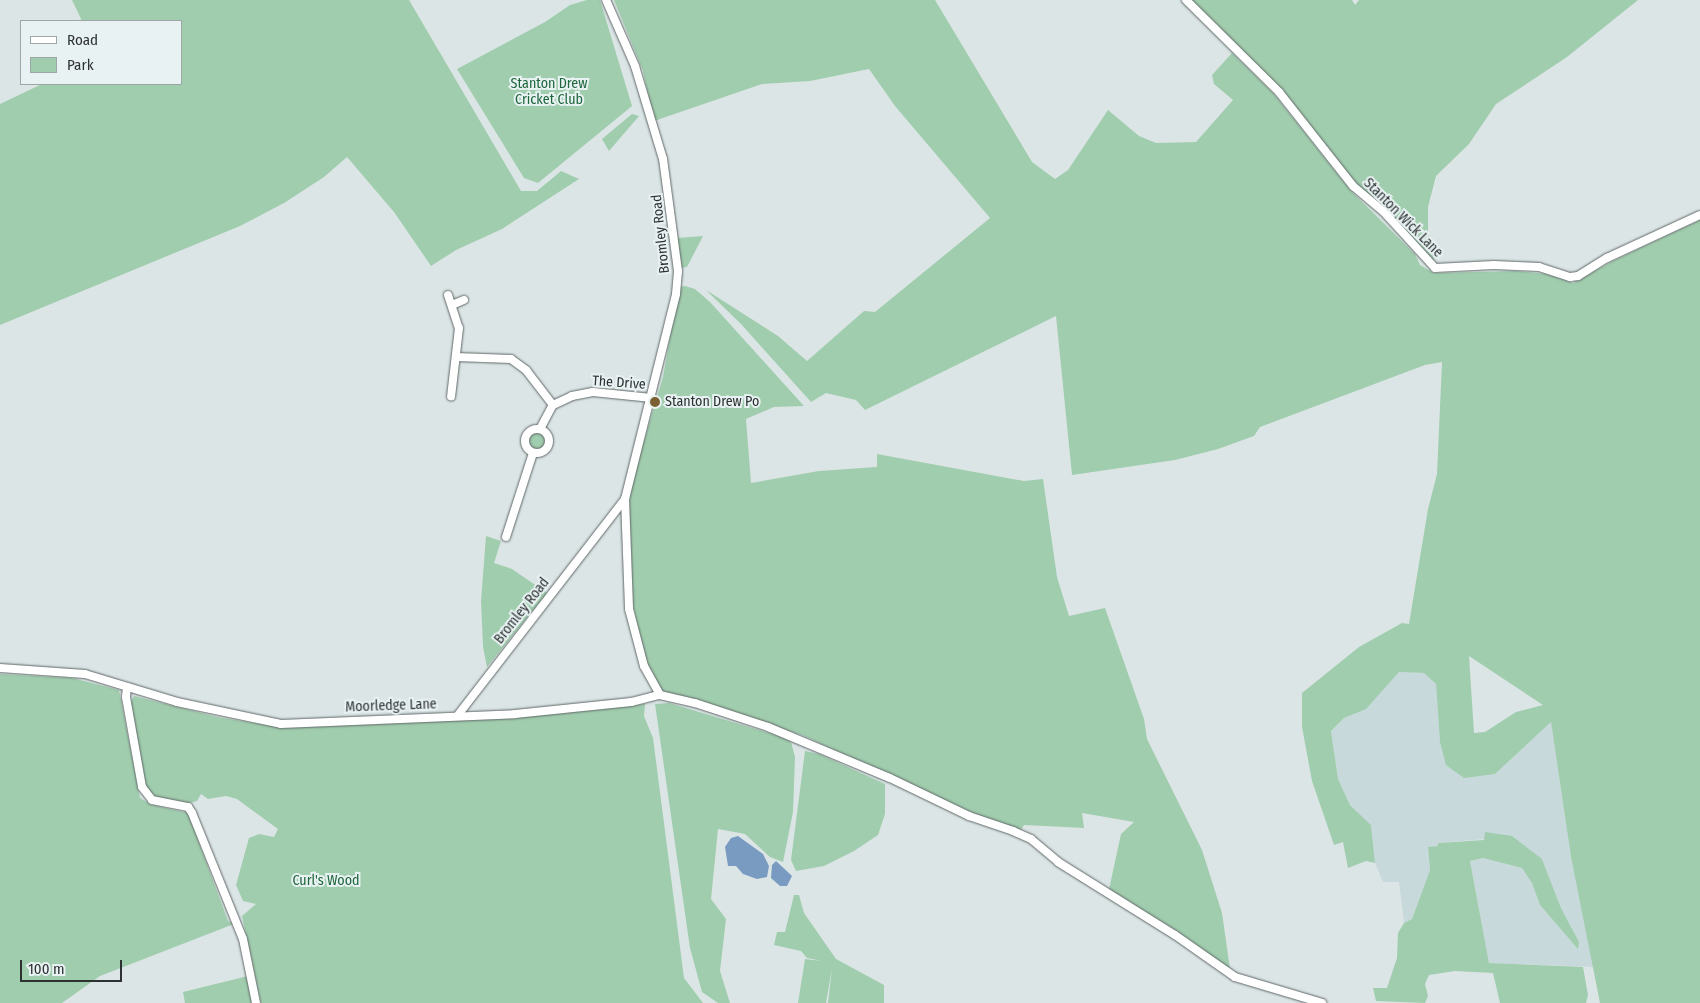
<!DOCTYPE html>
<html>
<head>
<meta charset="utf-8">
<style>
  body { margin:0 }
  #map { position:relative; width:1700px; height:1003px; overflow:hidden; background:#dce5e6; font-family:"Fira Sans Condensed",sans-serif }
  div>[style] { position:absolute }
  .built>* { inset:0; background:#c8d9db }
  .green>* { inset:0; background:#a0cdad }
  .round { border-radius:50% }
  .water>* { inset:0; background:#799ac1 }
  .roads { filter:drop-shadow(0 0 1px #5f6768) drop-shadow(0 0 1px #5f6768) }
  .minor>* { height:8px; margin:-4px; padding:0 4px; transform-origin:4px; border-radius:4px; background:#fff }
  .minor>.ring { margin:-4px; padding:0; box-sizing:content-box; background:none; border:8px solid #fff; border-radius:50% }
  .dots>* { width:14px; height:14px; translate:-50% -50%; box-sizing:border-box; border:2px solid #e9f2f3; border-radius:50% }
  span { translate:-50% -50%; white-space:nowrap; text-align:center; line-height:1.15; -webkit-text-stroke:4px #e9f2f3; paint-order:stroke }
  .park-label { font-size:14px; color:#1e663c }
  .street-label { font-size:14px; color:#2d3131 }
  .poi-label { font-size:14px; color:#2d3131 }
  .left { translate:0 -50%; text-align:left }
  .legend { position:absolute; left:20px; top:20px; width:162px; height:65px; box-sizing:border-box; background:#e9f2f3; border:1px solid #9ea5a5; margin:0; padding:6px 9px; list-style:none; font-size:15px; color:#2d3131 }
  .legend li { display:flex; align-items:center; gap:10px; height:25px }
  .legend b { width:25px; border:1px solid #9ea5a5 }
  .scale { position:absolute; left:20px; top:960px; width:102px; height:22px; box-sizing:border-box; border:2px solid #2d3131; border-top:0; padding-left:6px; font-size:15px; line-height:18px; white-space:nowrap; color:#2d3131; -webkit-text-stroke:4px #e9f2f3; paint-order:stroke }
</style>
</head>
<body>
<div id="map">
  <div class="built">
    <div style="clip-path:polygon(1399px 672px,1424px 673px,1436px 684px,1440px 742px,1495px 774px,1551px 722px,1571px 857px,1594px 967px,1489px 963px,1470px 861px,1483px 858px,1522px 868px,1532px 882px,1540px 905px,1578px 948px,1579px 942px,1561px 908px,1542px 859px,1485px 833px,1485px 839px,1438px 843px,1438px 846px,1428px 847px,1430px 870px,1412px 919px,1404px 923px,1399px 882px,1383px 882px,1375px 863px,1371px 825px,1350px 805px,1338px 779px,1331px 731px,1344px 718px,1366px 708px)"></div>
  </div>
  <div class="green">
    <div style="clip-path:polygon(72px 0,409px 0,521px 191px,537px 191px,561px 171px,579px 179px,502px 229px,456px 250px,431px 266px,394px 212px,347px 157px,324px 177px,284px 203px,240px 226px,0 325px,0 104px,42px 84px,181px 84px,181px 21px,82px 21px)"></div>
    <div style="clip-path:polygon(587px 0,600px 0,632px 106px,538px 183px,524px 178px,457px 69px,545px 22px,570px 5px)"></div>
    <div style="clip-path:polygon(evenodd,614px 0,935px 0,1032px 162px,1055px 179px,1068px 170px,1108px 110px,1139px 136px,1156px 143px,1196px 142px,1233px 100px,1214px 84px,1212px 75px,1232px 53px,1273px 93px,1351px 191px,1415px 254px,1420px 265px,1434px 273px,1516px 271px,1547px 274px,1573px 283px,1613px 261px,1700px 220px,1700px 1003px,1600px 1003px,1571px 857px,1551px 722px,1495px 774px,1464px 778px,1446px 765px,1440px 742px,1436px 684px,1424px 673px,1399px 672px,1366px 709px,1344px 718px,1331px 731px,1338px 779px,1350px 805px,1371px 825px,1375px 863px,1366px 861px,1348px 868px,1343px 842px,1334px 845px,1312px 781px,1302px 727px,1302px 693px,1359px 647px,1402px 623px,1409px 624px,1428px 509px,1437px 474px,1442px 362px,1425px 365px,1260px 427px,1254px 436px,1218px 449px,1175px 460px,1072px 475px,1056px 316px,865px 410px,856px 400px,826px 393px,811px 402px,741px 324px,706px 290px,778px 336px,807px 361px,864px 311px,875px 312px,990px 218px,895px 106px,869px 69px,810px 81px,762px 84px,654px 121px,643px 71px,614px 0,1469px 656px,1543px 705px,1516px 712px,1485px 732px,1474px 733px,1469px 656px)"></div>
    <div style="clip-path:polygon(1191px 0,1352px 0,1355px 5px,1359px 0,1638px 0,1567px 57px,1496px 104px,1469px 144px,1436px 176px,1428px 207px,1428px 233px,1435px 264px,1353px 182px,1280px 88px)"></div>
    <div style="clip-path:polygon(632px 114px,639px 116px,609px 151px,602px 139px)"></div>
    <div style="clip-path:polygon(703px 236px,687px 267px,680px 268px,677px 238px)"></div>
    <div style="clip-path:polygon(685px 286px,695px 289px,710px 302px,804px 406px,774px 407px,746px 419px,751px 483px,819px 471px,877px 467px,877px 454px,1024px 481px,1043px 479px,1057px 577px,1069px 616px,1105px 608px,1144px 719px,1147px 739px,1202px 850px,1222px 913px,1230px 969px,1108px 894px,1121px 834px,1134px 822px,1082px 813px,1084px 828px,1024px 825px,1020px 831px,970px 812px,802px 735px,664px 692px,656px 685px,645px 657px,633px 605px,629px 491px,663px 377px,679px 287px)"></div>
    <div class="round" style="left:528px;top:432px;width:18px;height:18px"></div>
    <div style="clip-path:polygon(486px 536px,501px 541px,494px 563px,512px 569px,547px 593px,487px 667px,483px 647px,481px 601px)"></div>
    <div style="clip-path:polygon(0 674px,72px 678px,119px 690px,140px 798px,152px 805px,188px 813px,228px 921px,234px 924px,100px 976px,62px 1003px,0 1003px)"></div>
    <div style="clip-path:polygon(134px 696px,217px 717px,284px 728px,508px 718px,645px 704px,644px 716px,653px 738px,684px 978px,703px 1003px,261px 1003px,242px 916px,256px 904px,243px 901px,236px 885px,249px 838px,259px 834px,274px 837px,278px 829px,237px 799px,226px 796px,208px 799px,201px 794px,197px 801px,189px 803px,153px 797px,146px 789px,130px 703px)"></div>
    <div style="clip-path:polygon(669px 703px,782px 737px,791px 742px,795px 757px,793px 812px,783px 862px,770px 857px,745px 834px,718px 829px,711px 899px,726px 919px,720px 971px,730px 1003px,718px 1003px,702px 992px,690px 948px,655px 704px)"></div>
    <div style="clip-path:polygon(805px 751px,819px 754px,885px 784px,885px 814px,878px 835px,854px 851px,824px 866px,796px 871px,791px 860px)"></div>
    <div style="clip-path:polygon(1485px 832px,1512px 836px,1542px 859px,1561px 908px,1579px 942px,1578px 949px,1540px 905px,1532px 883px,1522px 868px,1483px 858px,1470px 861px,1489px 963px,1583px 967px,1588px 995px,1586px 1003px,1500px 1003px,1493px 973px,1455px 971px,1429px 975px,1425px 984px,1428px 996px,1425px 1003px,1376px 1001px,1373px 988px,1387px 988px,1397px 958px,1398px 933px,1404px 923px,1412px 919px,1430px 870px,1428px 847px,1438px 846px,1438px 843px,1484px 840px)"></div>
    <div style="clip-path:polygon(794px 895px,799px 895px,804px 913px,836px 959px,884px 985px,884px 1003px,828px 1003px,832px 968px,826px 1003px,798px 1003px,805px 959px,822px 961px,807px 958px,801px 951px,774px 945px,777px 932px,785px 932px)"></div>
    <div style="clip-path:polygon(248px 976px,252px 1003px,185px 1003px,183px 992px)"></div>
  </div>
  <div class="water">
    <div style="clip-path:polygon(738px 836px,763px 854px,769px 866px,767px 877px,757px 879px,743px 874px,736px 866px,728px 866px,725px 847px,731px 838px)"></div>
    <div style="clip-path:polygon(776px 861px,792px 876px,787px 886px,780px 886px,771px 878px,772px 865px)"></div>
  </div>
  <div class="roads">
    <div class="minor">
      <div style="left:1186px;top:0;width:131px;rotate:44.7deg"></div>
      <div style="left:1279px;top:92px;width:120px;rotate:51.8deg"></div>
      <div style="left:1353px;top:186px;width:39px;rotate:40deg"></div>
      <div style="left:1383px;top:211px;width:77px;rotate:47.6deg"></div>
      <div style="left:1435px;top:268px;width:59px;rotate:-2.9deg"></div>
      <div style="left:1494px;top:265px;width:45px;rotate:2.5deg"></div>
      <div style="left:1539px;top:267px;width:33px;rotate:18deg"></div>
      <div style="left:1570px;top:277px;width:8px;rotate:-7deg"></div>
      <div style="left:1578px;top:276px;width:34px;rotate:-32deg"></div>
      <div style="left:1607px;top:258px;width:102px;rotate:-24.8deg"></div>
      <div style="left:448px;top:295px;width:35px;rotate:72deg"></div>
      <div style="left:459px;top:328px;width:69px;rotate:96.6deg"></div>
      <div style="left:452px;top:305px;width:13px;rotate:-23deg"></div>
      <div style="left:456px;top:357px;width:55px;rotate:2.1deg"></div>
      <div style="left:511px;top:359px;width:19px;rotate:36deg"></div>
      <div style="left:526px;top:370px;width:44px;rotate:52.4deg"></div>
      <div class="ring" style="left:525px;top:429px;width:16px;height:16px"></div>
      <div style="left:540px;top:429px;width:27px;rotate:-62deg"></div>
      <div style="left:553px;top:405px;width:21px;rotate:-25deg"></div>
      <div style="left:572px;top:396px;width:21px;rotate:-11deg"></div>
      <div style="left:593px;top:392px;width:59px;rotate:5.8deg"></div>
      <div style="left:625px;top:499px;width:110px;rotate:87.9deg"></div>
      <div style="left:629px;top:609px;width:59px;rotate:75.3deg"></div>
      <div style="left:644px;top:666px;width:33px;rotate:61deg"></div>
      <div style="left:506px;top:537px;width:88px;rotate:-72.2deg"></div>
      <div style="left:0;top:668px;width:85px;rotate:4deg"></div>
      <div style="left:85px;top:674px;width:96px;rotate:16.9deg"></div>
      <div style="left:177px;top:702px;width:106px;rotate:11.9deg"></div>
      <div style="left:281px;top:724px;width:234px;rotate:-2.4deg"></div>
      <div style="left:515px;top:714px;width:117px;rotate:-5.9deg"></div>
      <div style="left:631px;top:702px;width:30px;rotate:-14deg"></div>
      <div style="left:127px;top:687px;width:10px;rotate:96deg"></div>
      <div style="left:126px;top:697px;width:91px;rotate:79.9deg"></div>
      <div style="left:142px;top:787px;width:16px;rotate:52deg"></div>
      <div style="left:152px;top:800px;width:37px;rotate:11deg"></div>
      <div style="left:188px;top:807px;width:7px;rotate:56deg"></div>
      <div style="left:192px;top:813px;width:136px;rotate:68deg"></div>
      <div style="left:243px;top:939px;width:65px;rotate:78.5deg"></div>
      <div style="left:660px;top:695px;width:36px;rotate:13deg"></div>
      <div style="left:695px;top:703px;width:77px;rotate:18.2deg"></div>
      <div style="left:768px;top:727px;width:132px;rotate:22.7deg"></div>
      <div style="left:890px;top:778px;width:88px;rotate:25.7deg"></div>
      <div style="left:969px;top:816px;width:46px;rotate:18.8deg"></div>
      <div style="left:1013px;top:831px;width:20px;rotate:24deg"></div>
      <div style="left:1031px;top:839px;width:35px;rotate:40deg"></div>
      <div style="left:1058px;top:862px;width:138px;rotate:32deg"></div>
      <div style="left:1175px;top:935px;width:73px;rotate:35deg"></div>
      <div style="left:1235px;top:977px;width:91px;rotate:16.6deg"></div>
      <div style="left:458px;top:715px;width:273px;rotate:-52.3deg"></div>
      <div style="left:625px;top:499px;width:211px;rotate:-76deg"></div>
      <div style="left:676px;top:294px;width:23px;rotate:-85deg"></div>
      <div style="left:678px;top:271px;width:113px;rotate:-97.6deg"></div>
      <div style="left:663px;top:159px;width:97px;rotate:-106.8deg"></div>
      <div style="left:635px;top:66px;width:72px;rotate:-113.7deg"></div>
    </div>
  </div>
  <div class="dots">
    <div style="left:655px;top:402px;background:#7b6032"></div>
  </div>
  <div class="park-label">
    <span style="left:549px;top:92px">Stanton Drew<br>Cricket Club</span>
    <span style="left:326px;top:881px">Curl's Wood</span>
  </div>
  <div class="street-label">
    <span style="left:1403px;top:218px;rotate:45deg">Stanton Wick Lane</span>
    <span style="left:661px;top:234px;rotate:-96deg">Bromley Road</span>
    <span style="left:619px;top:383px;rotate:4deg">The Drive</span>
    <span style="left:522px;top:611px;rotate:-52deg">Bromley Road</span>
    <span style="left:391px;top:706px;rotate:-2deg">Moorledge Lane</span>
  </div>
  <div class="poi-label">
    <span class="left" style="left:665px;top:402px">Stanton Drew Po</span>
  </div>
  <ul class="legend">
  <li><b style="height:6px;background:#fff"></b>Road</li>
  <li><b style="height:14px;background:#a0cdad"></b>Park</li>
  </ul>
  <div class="scale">100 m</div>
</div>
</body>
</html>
